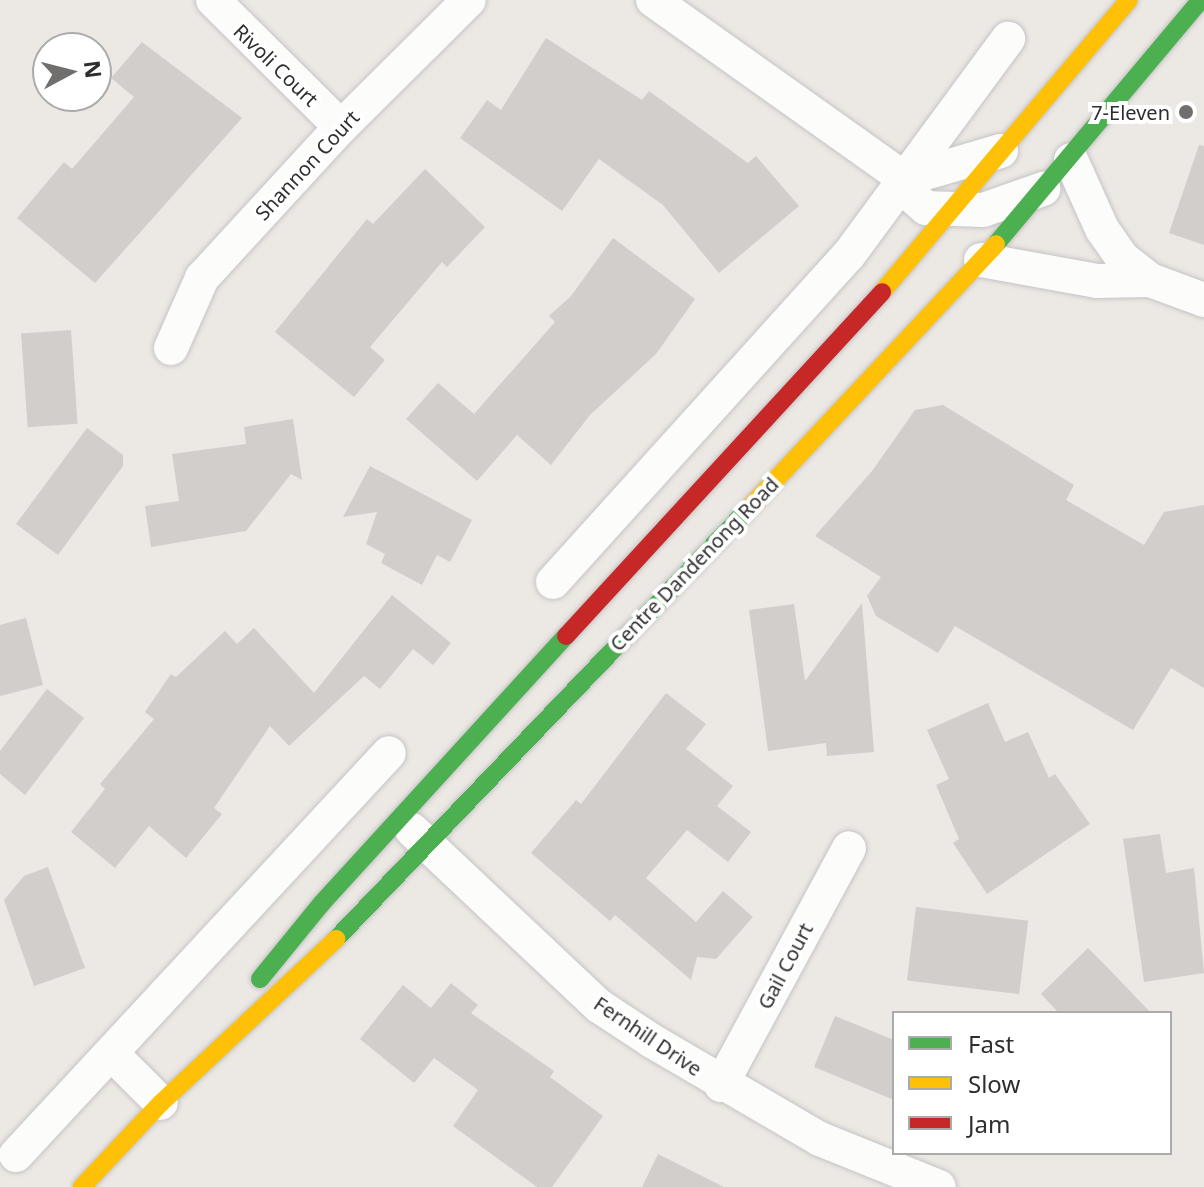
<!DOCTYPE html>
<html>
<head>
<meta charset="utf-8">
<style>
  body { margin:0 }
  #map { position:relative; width:1204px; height:1187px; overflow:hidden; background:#ece8e4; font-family:"Noto Sans",sans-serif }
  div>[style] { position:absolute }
  .building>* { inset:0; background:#d1cecb; transform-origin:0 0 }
  .roads { filter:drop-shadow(0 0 2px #c5c4c5) drop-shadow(0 0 2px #c5c4c5) }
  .street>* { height:34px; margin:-17px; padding:0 17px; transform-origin:17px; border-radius:17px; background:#fcfcfb }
  .fast>* { height:18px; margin:-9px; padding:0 9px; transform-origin:9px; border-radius:9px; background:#4caf50 }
  .slow>* { height:18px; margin:-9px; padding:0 9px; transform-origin:9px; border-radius:9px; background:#ffc107 }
  .jam>* { height:18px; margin:-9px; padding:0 9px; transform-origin:9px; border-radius:9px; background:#c62828 }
  .dots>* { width:22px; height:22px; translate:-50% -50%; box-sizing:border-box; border:4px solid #fff; border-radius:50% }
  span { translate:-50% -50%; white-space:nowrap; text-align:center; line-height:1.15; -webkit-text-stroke:8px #fff; paint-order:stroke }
  .street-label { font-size:20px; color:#2e2e2e }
  .poi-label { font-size:20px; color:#2e2e2e }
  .right { translate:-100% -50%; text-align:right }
  .legend { position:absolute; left:892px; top:1011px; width:280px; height:144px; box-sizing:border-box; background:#fff; border:2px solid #ababab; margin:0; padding:10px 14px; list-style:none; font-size:24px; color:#2e2e2e }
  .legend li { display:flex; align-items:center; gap:16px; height:40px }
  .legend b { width:40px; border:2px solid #ababab }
  .north { position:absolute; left:32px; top:32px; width:80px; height:80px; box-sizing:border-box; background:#fff; border:2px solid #ababab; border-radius:50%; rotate:83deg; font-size:22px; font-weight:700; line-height:32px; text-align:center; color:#2e2e2e }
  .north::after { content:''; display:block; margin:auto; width:28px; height:36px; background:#706f6e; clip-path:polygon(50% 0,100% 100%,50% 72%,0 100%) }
</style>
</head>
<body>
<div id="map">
  <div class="building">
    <div style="clip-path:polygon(546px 38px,642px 100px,649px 91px,748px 163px,756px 156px,799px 206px,719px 273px,663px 205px,599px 159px,562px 211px,460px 138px,487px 100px,501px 110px)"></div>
    <div style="clip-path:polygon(142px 42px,242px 118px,95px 283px,17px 218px,64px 162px,72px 169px,134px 97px,111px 78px)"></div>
    <div style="clip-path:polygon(1199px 145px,1204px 146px,1204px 245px,1169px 233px)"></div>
    <div style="clip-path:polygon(425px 169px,485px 227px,447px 267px,442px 262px,370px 347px,385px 360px,354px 397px,275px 332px,367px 219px,373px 224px)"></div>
    <div style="clip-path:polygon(613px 238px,695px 299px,656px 354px,590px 415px,551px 465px,517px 435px,477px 481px,406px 419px,438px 383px,474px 414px,555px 322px,549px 316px,571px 296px)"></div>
    <div style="left:71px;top:330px;width:94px;height:50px;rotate:86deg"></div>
    <div style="clip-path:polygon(943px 405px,1074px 485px,1066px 500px,1144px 545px,1164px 512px,1204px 505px,1204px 688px,1171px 668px,1133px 730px,955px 626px,938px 653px,876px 616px,867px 596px,881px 577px,815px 536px,872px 471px,915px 410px)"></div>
    <div style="clip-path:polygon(293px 419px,302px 480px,291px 474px,246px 531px,151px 547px,145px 506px,179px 501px,172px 454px,246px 444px,244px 427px)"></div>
    <div style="clip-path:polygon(87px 428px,123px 455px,123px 466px,58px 555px,16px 524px)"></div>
    <div style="clip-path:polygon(370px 466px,472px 520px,450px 562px,437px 555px,422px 585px,381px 563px,385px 554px,366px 544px,377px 512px,343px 517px)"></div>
    <div style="clip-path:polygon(392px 595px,451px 643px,433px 665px,413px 649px,380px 689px,364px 676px,289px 746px,270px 726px,214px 808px,222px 814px,186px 858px,149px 826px,115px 868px,71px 832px,105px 789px,100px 784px,154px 719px,145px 712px,171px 674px,176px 677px,225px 631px,237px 644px,254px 628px,314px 693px)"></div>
    <div style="clip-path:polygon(862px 603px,874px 752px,827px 756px,826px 743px,768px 751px,749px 610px,794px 604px,805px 681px)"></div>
    <div style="clip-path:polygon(26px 618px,43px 685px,0 696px,0 625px)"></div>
    <div style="clip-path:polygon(47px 689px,84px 718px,25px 795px,0 774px,0 751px)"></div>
    <div style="clip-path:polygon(666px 693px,706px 724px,686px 749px,733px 786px,717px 806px,751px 832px,728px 862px,687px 830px,646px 878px,696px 922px,723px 891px,753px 917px,716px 959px,697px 957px,691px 980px,615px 915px,610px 921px,531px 853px,576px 800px,581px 804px)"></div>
    <div style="clip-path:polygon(988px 703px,1005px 742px,1028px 732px,1049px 778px,1055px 774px,1090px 824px,987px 894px,953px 843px,959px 839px,936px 785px,949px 779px,927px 730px)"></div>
    <div style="clip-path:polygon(1160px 834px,1166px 873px,1194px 868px,1204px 973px,1144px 982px,1123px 839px)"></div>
    <div style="clip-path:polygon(48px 867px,85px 968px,34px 986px,4px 900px,24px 876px)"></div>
    <div style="left:916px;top:907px;width:113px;height:74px;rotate:7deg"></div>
    <div style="clip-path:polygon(1088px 948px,1106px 966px,1151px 1013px,1059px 1013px,1041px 994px)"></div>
    <div style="clip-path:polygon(451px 983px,478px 1005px,471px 1013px,554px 1071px,550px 1077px,603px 1116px,552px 1187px,537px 1187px,453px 1126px,478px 1090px,434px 1058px,414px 1083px,360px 1039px,403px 985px,431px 1008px)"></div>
    <div style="clip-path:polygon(835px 1016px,894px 1040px,894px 1100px,814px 1067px)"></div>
    <div style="clip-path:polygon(658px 1154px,724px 1187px,642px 1187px)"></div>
  </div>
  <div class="roads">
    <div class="street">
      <div style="left:213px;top:0;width:180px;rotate:44.8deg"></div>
      <div style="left:653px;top:0;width:309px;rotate:35.4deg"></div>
      <div style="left:905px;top:179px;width:13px;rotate:77deg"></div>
      <div style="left:908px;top:192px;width:24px;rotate:42deg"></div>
      <div style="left:926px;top:208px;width:57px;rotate:2deg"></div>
      <div style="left:983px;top:210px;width:64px;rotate:-19.3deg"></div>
      <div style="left:1071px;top:160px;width:76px;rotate:65.8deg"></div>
      <div style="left:1102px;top:229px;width:35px;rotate:55deg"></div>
      <div style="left:1122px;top:258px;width:36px;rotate:38deg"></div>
      <div style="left:1150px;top:280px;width:58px;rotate:20.3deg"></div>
      <div style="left:905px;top:179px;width:100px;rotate:-16.3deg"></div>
      <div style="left:981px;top:260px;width:118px;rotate:10.3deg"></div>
      <div style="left:1097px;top:281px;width:53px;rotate:-1.1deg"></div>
      <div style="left:171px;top:348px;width:77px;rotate:-66.1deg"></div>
      <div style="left:202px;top:278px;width:205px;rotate:-47.4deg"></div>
      <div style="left:341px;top:127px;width:180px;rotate:-44.8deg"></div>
      <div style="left:553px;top:582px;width:440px;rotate:-47.9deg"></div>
      <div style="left:848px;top:256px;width:270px;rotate:-53.6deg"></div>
      <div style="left:412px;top:830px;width:257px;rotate:43.3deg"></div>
      <div style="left:599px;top:1006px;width:64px;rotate:33.4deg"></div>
      <div style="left:652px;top:1041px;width:194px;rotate:30.3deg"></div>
      <div style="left:820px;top:1139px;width:128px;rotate:22deg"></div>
      <div style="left:112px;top:1054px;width:69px;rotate:45deg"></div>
      <div style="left:721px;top:1085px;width:269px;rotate:-61.6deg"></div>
      <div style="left:16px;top:1155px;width:548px;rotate:-47.14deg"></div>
    </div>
    <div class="fast">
      <div style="left:996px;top:244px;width:319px;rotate:-50deg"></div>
      <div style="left:336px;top:939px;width:601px;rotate:-46.21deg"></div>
      <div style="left:260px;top:979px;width:98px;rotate:-50.8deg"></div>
      <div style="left:322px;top:903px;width:362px;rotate:-47.6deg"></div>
    </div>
    <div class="slow">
      <div style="left:882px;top:292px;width:382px;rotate:-49.8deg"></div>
      <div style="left:752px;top:505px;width:357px;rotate:-46.9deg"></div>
      <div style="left:82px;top:1187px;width:115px;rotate:-46.8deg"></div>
      <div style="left:161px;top:1103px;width:240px;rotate:-43.1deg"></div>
    </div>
    <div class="jam">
      <div style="left:566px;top:636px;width:467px;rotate:-47.4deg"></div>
    </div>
  </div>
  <div class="dots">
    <div style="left:1186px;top:112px;background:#706f6e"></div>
  </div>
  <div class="street-label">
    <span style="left:276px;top:65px;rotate:44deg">Rivoli Court</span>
    <span style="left:307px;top:165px;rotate:-47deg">Shannon Court</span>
    <span style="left:694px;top:564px;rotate:-46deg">Centre Dandenong Road</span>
    <span style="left:785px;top:966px;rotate:-62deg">Gail Court</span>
    <span style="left:648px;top:1036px;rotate:34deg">Fernhill Drive</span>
  </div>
  <div class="poi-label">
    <span class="right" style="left:1170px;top:112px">7-Eleven</span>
  </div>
  <ul class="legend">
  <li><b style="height:10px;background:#4caf50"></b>Fast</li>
  <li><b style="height:10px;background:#ffc107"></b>Slow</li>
  <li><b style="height:10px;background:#c62828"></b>Jam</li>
  </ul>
  <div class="north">N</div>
</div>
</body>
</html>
